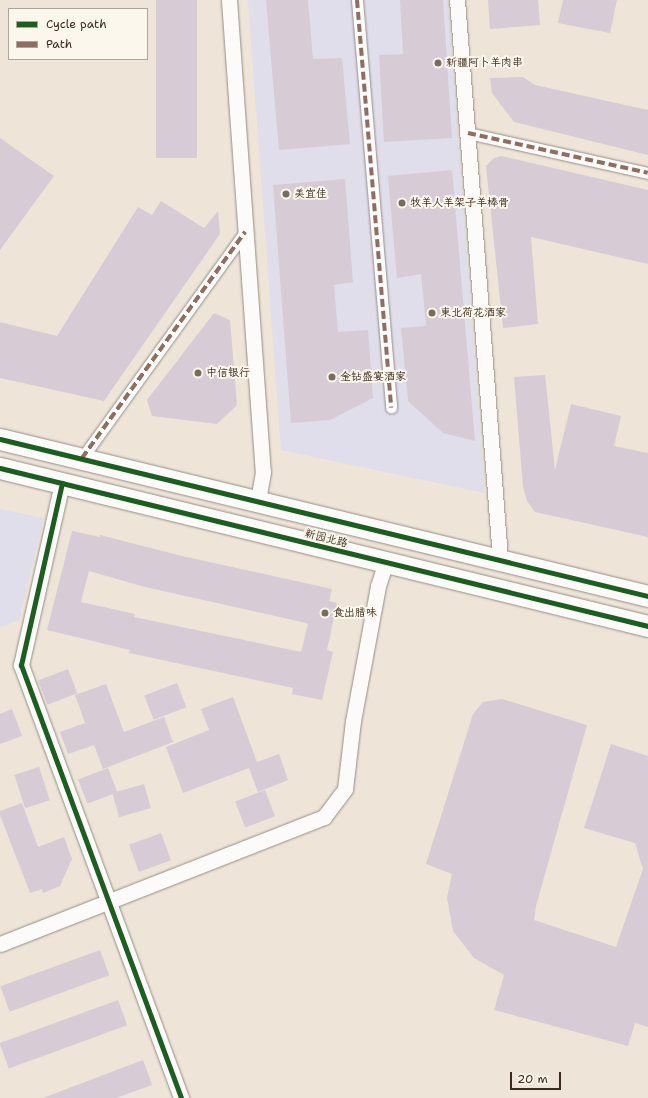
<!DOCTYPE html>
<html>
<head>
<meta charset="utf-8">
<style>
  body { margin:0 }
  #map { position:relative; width:648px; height:1098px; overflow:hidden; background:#eee4d8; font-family:"Shantell Sans","LXGW WenKai TC",sans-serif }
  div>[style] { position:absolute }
  .built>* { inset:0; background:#dfdeea }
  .building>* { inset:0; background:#d7ccd5; transform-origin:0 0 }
  .roads { filter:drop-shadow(0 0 1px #958e86) drop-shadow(0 0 1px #958e86) }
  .pedestrian>* { height:11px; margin:-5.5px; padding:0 5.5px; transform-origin:5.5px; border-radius:5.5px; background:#fcfbf9 }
  .minor>* { height:15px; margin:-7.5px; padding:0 7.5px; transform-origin:7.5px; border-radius:7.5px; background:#fcfbf9 }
  .secondary>* { height:21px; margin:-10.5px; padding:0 10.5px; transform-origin:10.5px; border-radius:10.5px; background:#fcfbf9 }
  .quiet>* { height:4px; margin-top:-2px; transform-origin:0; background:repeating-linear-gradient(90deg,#8d6e63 0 8px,transparent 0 12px) }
  .cycleway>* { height:5px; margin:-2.5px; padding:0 2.5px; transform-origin:2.5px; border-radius:2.5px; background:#1b5e20 }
  .dots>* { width:11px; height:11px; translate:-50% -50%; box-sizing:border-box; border:2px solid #fbf7ec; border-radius:50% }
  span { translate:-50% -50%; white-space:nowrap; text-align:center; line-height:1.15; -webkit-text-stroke:4px #fbf7ec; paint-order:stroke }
  .poi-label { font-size:11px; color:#3b2a1e }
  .left { translate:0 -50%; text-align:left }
  .street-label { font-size:11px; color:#3b2a1e }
  .legend { position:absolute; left:8px; top:8px; width:140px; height:52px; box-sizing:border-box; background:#fbf7ec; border:1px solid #aea59a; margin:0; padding:5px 7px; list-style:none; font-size:12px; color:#3b2a1e }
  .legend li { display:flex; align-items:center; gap:8px; height:20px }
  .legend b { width:20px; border:1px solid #aea59a }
  .scale { position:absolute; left:510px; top:1072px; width:51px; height:18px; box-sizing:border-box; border:2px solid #3b2a1e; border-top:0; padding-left:5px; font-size:12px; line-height:14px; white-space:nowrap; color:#3b2a1e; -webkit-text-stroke:3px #fbf7ec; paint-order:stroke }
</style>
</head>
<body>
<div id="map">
  <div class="built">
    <div style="clip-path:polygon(248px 0,448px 0,485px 493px,281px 450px)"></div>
    <div style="clip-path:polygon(0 509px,44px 518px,19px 620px,0 627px)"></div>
  </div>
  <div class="building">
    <div style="left:156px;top:0;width:41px;height:158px"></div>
    <div style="clip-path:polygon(266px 0,308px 0,313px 59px,342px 58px,350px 144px,279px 150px)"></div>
    <div style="clip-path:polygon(400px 0,443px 0,452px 138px,384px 142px,379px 55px,403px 54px)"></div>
    <div style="clip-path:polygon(488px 0,538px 0,540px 25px,490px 29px)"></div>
    <div style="clip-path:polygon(563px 0,617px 0,610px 33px,558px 23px)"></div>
    <div style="clip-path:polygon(523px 77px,535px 85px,648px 110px,648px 155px,514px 122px,492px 93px,490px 78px)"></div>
    <div style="clip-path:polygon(0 138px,54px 176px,0 250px)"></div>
    <div style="clip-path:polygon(501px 156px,648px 190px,648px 264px,531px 237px,538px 324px,503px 328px,486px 166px,494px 158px)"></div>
    <div style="clip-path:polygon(452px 170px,475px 441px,443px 433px,408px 401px,401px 328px,426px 326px,421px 274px,397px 278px,388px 176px)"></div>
    <div style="clip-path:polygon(345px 179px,353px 282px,334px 285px,338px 332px,368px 330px,373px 398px,330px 420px,291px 423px,273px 185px)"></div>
    <div style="clip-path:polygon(161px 201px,204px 228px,218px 211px,220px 234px,104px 401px,0 378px,0 322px,57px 336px,138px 207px,152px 215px)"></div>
    <div style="clip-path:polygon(214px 313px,230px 320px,237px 405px,217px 424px,152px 416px,147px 400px)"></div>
    <div style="clip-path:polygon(545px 375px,555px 470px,571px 404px,621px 416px,614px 446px,648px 453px,648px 537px,535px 512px,527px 501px,523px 487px,514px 377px)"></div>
    <div style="clip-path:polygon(evenodd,72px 531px,100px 537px,100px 535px,182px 556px,332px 589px,329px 601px,337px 603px,327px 650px,333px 652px,322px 700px,292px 694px,293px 688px,129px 653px,130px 650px,47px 630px,72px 531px,89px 571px,145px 587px,306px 623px,308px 624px,301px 652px,134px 617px,135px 614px,81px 602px,89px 571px)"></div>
    <div style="left:68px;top:669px;width:26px;height:32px;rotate:69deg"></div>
    <div style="left:177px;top:683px;width:26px;height:35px;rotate:69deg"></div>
    <div style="clip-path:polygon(106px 684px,124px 732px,164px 717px,173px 742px,103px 769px,94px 745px,68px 754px,60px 732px,85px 723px,75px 695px)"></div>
    <div style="clip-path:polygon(233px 697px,257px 762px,279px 754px,288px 780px,258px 792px,249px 768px,183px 793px,166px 747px,209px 730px,201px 709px)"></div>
    <div style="clip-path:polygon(502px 699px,587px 725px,536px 906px,534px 920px,616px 947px,643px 869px,635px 843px,584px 828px,611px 744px,648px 756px,648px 1027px,635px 1023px,628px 1046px,494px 1010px,504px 975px,474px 958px,453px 931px,447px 898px,452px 874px,426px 864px,473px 714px,483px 702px)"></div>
    <div style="clip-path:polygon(12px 709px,22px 736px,0 744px,0 714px)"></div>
    <div style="left:39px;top:767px;width:35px;height:26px;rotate:72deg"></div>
    <div style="left:108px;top:768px;width:26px;height:32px;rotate:69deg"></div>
    <div style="left:144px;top:784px;width:25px;height:33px;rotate:74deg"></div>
    <div style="left:265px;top:790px;width:28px;height:32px;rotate:69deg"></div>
    <div style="clip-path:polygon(22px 803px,38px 847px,64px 837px,72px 859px,60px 886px,43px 893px,42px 889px,30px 893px,0 815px,0 811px)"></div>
    <div style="left:161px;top:833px;width:29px;height:34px;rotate:70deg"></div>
    <div style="left:100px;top:950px;width:27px;height:106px;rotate:70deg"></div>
    <div style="left:118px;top:1000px;width:27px;height:126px;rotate:70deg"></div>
    <div style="clip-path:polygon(143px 1060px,152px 1085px,116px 1098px,43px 1098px)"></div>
  </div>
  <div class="roads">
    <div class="pedestrian">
      <div style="left:357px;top:0;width:409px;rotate:85.2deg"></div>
      <div style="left:468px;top:133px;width:184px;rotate:12.5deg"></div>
      <div style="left:82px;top:458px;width:279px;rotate:-54.2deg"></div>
    </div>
    <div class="minor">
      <div style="left:229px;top:0;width:473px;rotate:85.9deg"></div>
      <div style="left:263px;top:472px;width:28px;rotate:100deg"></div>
      <div style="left:457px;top:0;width:560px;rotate:85.59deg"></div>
      <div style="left:62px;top:483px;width:187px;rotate:102.7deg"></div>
      <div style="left:21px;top:665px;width:462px;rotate:69.7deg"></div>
      <div style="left:0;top:944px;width:348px;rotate:-21.4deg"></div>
      <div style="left:324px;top:817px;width:35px;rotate:-53deg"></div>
      <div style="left:345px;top:789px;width:68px;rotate:-83.3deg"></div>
      <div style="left:353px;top:721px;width:137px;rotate:-79.5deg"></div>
      <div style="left:378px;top:586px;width:23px;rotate:-72deg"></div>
    </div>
    <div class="secondary">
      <div style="left:0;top:439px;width:667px;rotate:13.62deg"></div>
      <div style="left:0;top:468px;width:667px;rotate:13.7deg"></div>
    </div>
  </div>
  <div class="quiet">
    <div style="left:357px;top:0;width:409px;rotate:85.2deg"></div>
    <div style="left:468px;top:133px;width:184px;rotate:12.5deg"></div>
    <div style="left:82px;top:458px;width:279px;rotate:-54.2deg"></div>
  </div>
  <div class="cycleway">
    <div style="left:0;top:439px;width:667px;rotate:13.62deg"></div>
    <div style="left:0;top:468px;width:667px;rotate:13.7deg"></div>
    <div style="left:62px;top:483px;width:187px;rotate:102.7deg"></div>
    <div style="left:21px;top:665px;width:462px;rotate:69.7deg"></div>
  </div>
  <div class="dots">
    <div style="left:438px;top:63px;background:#7a6b5f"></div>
    <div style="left:286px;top:194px;background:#7a6b5f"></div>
    <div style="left:402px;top:203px;background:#7a6b5f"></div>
    <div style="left:432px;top:313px;background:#7a6b5f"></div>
    <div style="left:198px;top:373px;background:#7a6b5f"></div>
    <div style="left:332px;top:377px;background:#7a6b5f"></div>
    <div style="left:325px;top:613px;background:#7a6b5f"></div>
  </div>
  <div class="poi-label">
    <span class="left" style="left:446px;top:63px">新疆阿卜羊肉串</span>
    <span class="left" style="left:294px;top:194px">美宜佳</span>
    <span class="left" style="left:410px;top:203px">牧羊人羊架子羊棒骨</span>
    <span class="left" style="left:440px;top:313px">東北荷花酒家</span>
    <span class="left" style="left:206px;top:373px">中信银行</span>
    <span class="left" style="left:340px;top:377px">金钻盛宴酒家</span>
    <span class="left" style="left:333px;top:613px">食出腊味</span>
  </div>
  <div class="street-label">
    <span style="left:326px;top:539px;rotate:14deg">新园北路</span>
  </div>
  <ul class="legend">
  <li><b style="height:5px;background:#1b5e20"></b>Cycle path</li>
  <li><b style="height:5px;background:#8d6e63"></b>Path</li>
  </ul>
  <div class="scale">20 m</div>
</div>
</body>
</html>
